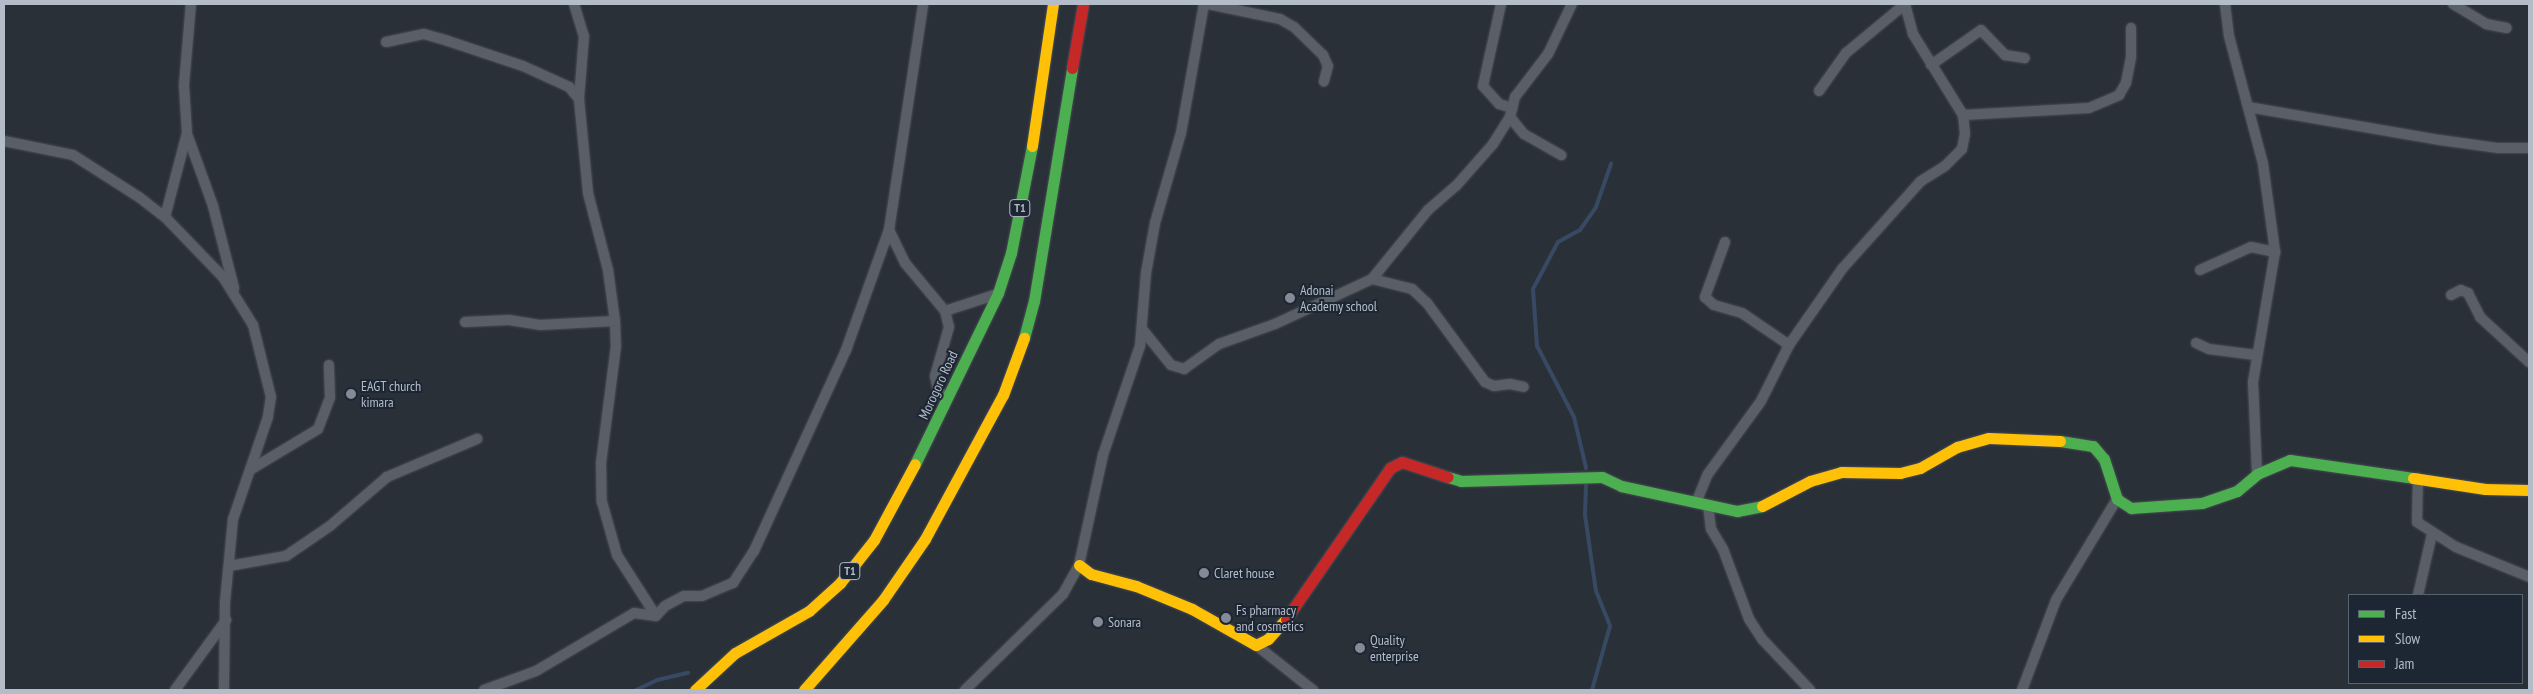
<!DOCTYPE html>
<html>
<head>
<meta charset="utf-8">
<style>
  body { margin:0 }
  #map { position:relative; width:2533px; height:694px; overflow:hidden; background:#2a3038; font-family:"PT Sans Narrow",sans-serif }
  div>[style] { position:absolute }
  .stream>* { height:4px; margin:-2px; padding:0 2px; transform-origin:2px; border-radius:2px; background:#384963 }
  .roads { filter:drop-shadow(0 0 1px #484c53) drop-shadow(0 0 1px #484c53) }
  .street>* { height:10px; margin:-5px; padding:0 5px; transform-origin:5px; border-radius:5px; background:#5a5e66 }
  .fast>* { height:11px; margin:-5.5px; padding:0 5.5px; transform-origin:5.5px; border-radius:5.5px; background:#4caf50 }
  .slow>* { height:11px; margin:-5.5px; padding:0 5.5px; transform-origin:5.5px; border-radius:5.5px; background:#ffc107 }
  .jam>* { height:11px; margin:-5.5px; padding:0 5.5px; transform-origin:5.5px; border-radius:5.5px; background:#c62828 }
  .dots>* { width:14px; height:14px; translate:-50% -50%; box-sizing:border-box; border:2px solid #1d2633; border-radius:50% }
  span { translate:-50% -50%; white-space:nowrap; text-align:center; line-height:1.15; -webkit-text-stroke:4px #1d2633; paint-order:stroke }
  .shield-label span { padding:1px 4px; background:#1d2633; border:1px solid; border-radius:4px; -webkit-text-stroke-width:0 }
  .shield-label { font-size:12px; color:#b4bcc9; font-weight:700 }
  .poi-label { font-size:14px; color:#b4bcc9 }
  .left { translate:0 -50%; text-align:left }
  .street-label { font-size:14px; color:#b4bcc9 }
  .frame { position:absolute; inset:0; border:5px solid #b4bcc9; pointer-events:none }
  .legend { position:absolute; left:2348px; top:594px; width:175px; height:90px; box-sizing:border-box; background:#1d2633; border:1px solid #59626f; margin:0; padding:6px 9px; list-style:none; font-size:15px; color:#b4bcc9 }
  .legend li { display:flex; align-items:center; gap:10px; height:25px }
  .legend b { width:25px; border:1px solid #59626f }
</style>
</head>
<body>
<div id="map">
  <div class="stream">
    <div style="left:1586px;top:468px;width:52px;rotate:-103.2deg"></div>
    <div style="left:1574px;top:417px;width:80px;rotate:-117.5deg"></div>
    <div style="left:1537px;top:346px;width:57px;rotate:-94deg"></div>
    <div style="left:1533px;top:289px;width:53px;rotate:-62deg"></div>
    <div style="left:1558px;top:242px;width:25px;rotate:-29deg"></div>
    <div style="left:1580px;top:230px;width:28px;rotate:-55deg"></div>
    <div style="left:1596px;top:207px;width:46px;rotate:-70.8deg"></div>
    <div style="left:1586px;top:485px;width:30px;rotate:92deg"></div>
    <div style="left:1585px;top:515px;width:77px;rotate:81.8deg"></div>
    <div style="left:1596px;top:591px;width:38px;rotate:68deg"></div>
    <div style="left:1610px;top:626px;width:66px;rotate:105.7deg"></div>
    <div style="left:636px;top:690px;width:23px;rotate:-25deg"></div>
    <div style="left:657px;top:680px;width:32px;rotate:-13deg"></div>
  </div>
  <div class="roads">
    <div class="street">
      <div style="left:574px;top:4px;width:34px;rotate:73deg"></div>
      <div style="left:584px;top:36px;width:62px;rotate:94.6deg"></div>
      <div style="left:1208px;top:4px;width:74px;rotate:11.8deg"></div>
      <div style="left:1280px;top:19px;width:16px;rotate:30deg"></div>
      <div style="left:1294px;top:27px;width:40px;rotate:44deg"></div>
      <div style="left:1323px;top:55px;width:12px;rotate:66deg"></div>
      <div style="left:1328px;top:66px;width:16px;rotate:105deg"></div>
      <div style="left:1501px;top:4px;width:84px;rotate:102.4deg"></div>
      <div style="left:1483px;top:86px;width:24px;rotate:48deg"></div>
      <div style="left:1499px;top:104px;width:14px;rotate:17deg"></div>
      <div style="left:2225px;top:4px;width:32px;rotate:83deg"></div>
      <div style="left:2229px;top:36px;width:132px;rotate:75.1deg"></div>
      <div style="left:2263px;top:164px;width:89px;rotate:82.2deg"></div>
      <div style="left:2275px;top:252px;width:132px;rotate:99.6deg"></div>
      <div style="left:2253px;top:382px;width:92px;rotate:87.5deg"></div>
      <div style="left:2453px;top:4px;width:39px;rotate:31deg"></div>
      <div style="left:2486px;top:24px;width:21px;rotate:11deg"></div>
      <div style="left:386px;top:42px;width:39px;rotate:-12deg"></div>
      <div style="left:424px;top:34px;width:25px;rotate:16deg"></div>
      <div style="left:448px;top:41px;width:79px;rotate:18.4deg"></div>
      <div style="left:523px;top:66px;width:51px;rotate:24.5deg"></div>
      <div style="left:569px;top:87px;width:16px;rotate:50deg"></div>
      <div style="left:579px;top:99px;width:94px;rotate:84.5deg"></div>
      <div style="left:588px;top:193px;width:80px;rotate:75.4deg"></div>
      <div style="left:608px;top:270px;width:51px;rotate:82.2deg"></div>
      <div style="left:615px;top:321px;width:25px;rotate:88deg"></div>
      <div style="left:616px;top:346px;width:118px;rotate:97.3deg"></div>
      <div style="left:601px;top:463px;width:39px;rotate:89deg"></div>
      <div style="left:602px;top:502px;width:55px;rotate:74.2deg"></div>
      <div style="left:617px;top:555px;width:72px;rotate:57.4deg"></div>
      <div style="left:1931px;top:65px;width:61px;rotate:-35deg"></div>
      <div style="left:1981px;top:30px;width:35px;rotate:46deg"></div>
      <div style="left:2005px;top:55px;width:20px;rotate:9deg"></div>
      <div style="left:1819px;top:91px;width:47px;rotate:-54.6deg"></div>
      <div style="left:1846px;top:53px;width:77px;rotate:-39.7deg"></div>
      <div style="left:2248px;top:107px;width:195px;rotate:9.8deg"></div>
      <div style="left:2440px;top:140px;width:59px;rotate:7.9deg"></div>
      <div style="left:2498px;top:148px;width:31px"></div>
      <div style="left:1963px;top:115px;width:126px;rotate:-3.2deg"></div>
      <div style="left:2089px;top:108px;width:33px;rotate:-23deg"></div>
      <div style="left:2119px;top:95px;width:14px;rotate:-60deg"></div>
      <div style="left:2126px;top:83px;width:26px;rotate:-79deg"></div>
      <div style="left:2131px;top:57px;width:29px;rotate:-90deg"></div>
      <div style="left:1510px;top:117px;width:22px;rotate:51deg"></div>
      <div style="left:1524px;top:134px;width:43px;rotate:29.6deg"></div>
      <div style="left:187px;top:134px;width:77px;rotate:70.1deg"></div>
      <div style="left:213px;top:206px;width:85px;rotate:75.6deg"></div>
      <div style="left:4px;top:141px;width:70px;rotate:11.5deg"></div>
      <div style="left:73px;top:155px;width:78px;rotate:32.5deg"></div>
      <div style="left:139px;top:197px;width:33px;rotate:38deg"></div>
      <div style="left:165px;top:217px;width:83px;rotate:46deg"></div>
      <div style="left:223px;top:277px;width:57px;rotate:58deg"></div>
      <div style="left:253px;top:325px;width:74px;rotate:76deg"></div>
      <div style="left:271px;top:397px;width:20px;rotate:99deg"></div>
      <div style="left:268px;top:417px;width:108px;rotate:108.9deg"></div>
      <div style="left:233px;top:519px;width:83px;rotate:95.5deg"></div>
      <div style="left:225px;top:602px;width:88px;rotate:90.7deg"></div>
      <div style="left:165px;top:217px;width:87px;rotate:-75.3deg"></div>
      <div style="left:187px;top:133px;width:48px;rotate:-93.6deg"></div>
      <div style="left:184px;top:85px;width:81px;rotate:-85.1deg"></div>
      <div style="left:889px;top:230px;width:37px;rotate:64deg"></div>
      <div style="left:905px;top:263px;width:62px;rotate:50.2deg"></div>
      <div style="left:945px;top:311px;width:16px;rotate:76deg"></div>
      <div style="left:949px;top:327px;width:51px;rotate:105.9deg"></div>
      <div style="left:935px;top:376px;width:14px;rotate:78deg"></div>
      <div style="left:938px;top:390px;width:13px;rotate:48deg"></div>
      <div style="left:1725px;top:242px;width:59px;rotate:110deg"></div>
      <div style="left:1705px;top:297px;width:12px;rotate:42deg"></div>
      <div style="left:1714px;top:305px;width:29px;rotate:16deg"></div>
      <div style="left:1742px;top:313px;width:57px;rotate:34.2deg"></div>
      <div style="left:2200px;top:270px;width:56px;rotate:-24.3deg"></div>
      <div style="left:2251px;top:247px;width:25px;rotate:12deg"></div>
      <div style="left:1372px;top:279px;width:41px;rotate:14deg"></div>
      <div style="left:1412px;top:289px;width:21px;rotate:43deg"></div>
      <div style="left:1427px;top:303px;width:98px;rotate:53.7deg"></div>
      <div style="left:1485px;top:382px;width:10px;rotate:24deg"></div>
      <div style="left:1494px;top:386px;width:16px;rotate:-7deg"></div>
      <div style="left:1510px;top:384px;width:14px;rotate:12deg"></div>
      <div style="left:2451px;top:295px;width:11px;rotate:-27deg"></div>
      <div style="left:2461px;top:290px;width:8px;rotate:23deg"></div>
      <div style="left:2468px;top:293px;width:27px;rotate:63deg"></div>
      <div style="left:2480px;top:317px;width:67px;rotate:42.6deg"></div>
      <div style="left:945px;top:311px;width:55px;rotate:-18.1deg"></div>
      <div style="left:465px;top:322px;width:44px;rotate:-2.6deg"></div>
      <div style="left:509px;top:320px;width:31px;rotate:9deg"></div>
      <div style="left:540px;top:325px;width:75px;rotate:-3.1deg"></div>
      <div style="left:1142px;top:329px;width:46px;rotate:51.1deg"></div>
      <div style="left:1171px;top:365px;width:14px;rotate:17deg"></div>
      <div style="left:1184px;top:369px;width:43px;rotate:-35.5deg"></div>
      <div style="left:1219px;top:344px;width:59px;rotate:-19.7deg"></div>
      <div style="left:1275px;top:324px;width:107px;rotate:-24.9deg"></div>
      <div style="left:1372px;top:279px;width:89px;rotate:-50.9deg"></div>
      <div style="left:1428px;top:210px;width:37px;rotate:-41deg"></div>
      <div style="left:1456px;top:186px;width:56px;rotate:-48.6deg"></div>
      <div style="left:1493px;top:144px;width:32px;rotate:-58deg"></div>
      <div style="left:1510px;top:117px;width:21px;rotate:-76deg"></div>
      <div style="left:1515px;top:97px;width:54px;rotate:-52.5deg"></div>
      <div style="left:1548px;top:54px;width:55px;rotate:-64.4deg"></div>
      <div style="left:2196px;top:343px;width:14px;rotate:25deg"></div>
      <div style="left:2209px;top:349px;width:47px;rotate:7.3deg"></div>
      <div style="left:250px;top:470px;width:79px;rotate:-31.1deg"></div>
      <div style="left:318px;top:429px;width:34px;rotate:-69deg"></div>
      <div style="left:330px;top:397px;width:32px;rotate:-92deg"></div>
      <div style="left:2418px;top:478px;width:44px;rotate:91.3deg"></div>
      <div style="left:2417px;top:522px;width:46px;rotate:32.7deg"></div>
      <div style="left:2456px;top:547px;width:79px;rotate:22.3deg"></div>
      <div style="left:1696px;top:503px;width:31px;rotate:-68deg"></div>
      <div style="left:1708px;top:474px;width:90px;rotate:-54deg"></div>
      <div style="left:1761px;top:401px;width:63px;rotate:-63.4deg"></div>
      <div style="left:1789px;top:345px;width:93px;rotate:-55.1deg"></div>
      <div style="left:1842px;top:269px;width:118px;rotate:-48.1deg"></div>
      <div style="left:1921px;top:181px;width:28px;rotate:-32deg"></div>
      <div style="left:1945px;top:166px;width:24px;rotate:-45deg"></div>
      <div style="left:1962px;top:149px;width:15px;rotate:-79deg"></div>
      <div style="left:1965px;top:134px;width:19px;rotate:-96deg"></div>
      <div style="left:1963px;top:115px;width:95px;rotate:-121.7deg"></div>
      <div style="left:1913px;top:34px;width:31px;rotate:-105deg"></div>
      <div style="left:1708px;top:505px;width:24px;rotate:83deg"></div>
      <div style="left:1711px;top:529px;width:23px;rotate:59deg"></div>
      <div style="left:1723px;top:549px;width:75px;rotate:69.6deg"></div>
      <div style="left:1749px;top:619px;width:24px;rotate:57deg"></div>
      <div style="left:1762px;top:639px;width:70px;rotate:46.7deg"></div>
      <div style="left:229px;top:566px;width:58px;rotate:-10deg"></div>
      <div style="left:286px;top:556px;width:53px;rotate:-34.3deg"></div>
      <div style="left:330px;top:526px;width:75px;rotate:-40.7deg"></div>
      <div style="left:387px;top:477px;width:98px;rotate:-22.9deg"></div>
      <div style="left:2418px;top:595px;width:63px;rotate:-77.1deg"></div>
      <div style="left:656px;top:616px;width:13px;rotate:-48deg"></div>
      <div style="left:665px;top:606px;width:21px;rotate:-28deg"></div>
      <div style="left:684px;top:596px;width:18px"></div>
      <div style="left:702px;top:596px;width:34px;rotate:-23deg"></div>
      <div style="left:733px;top:583px;width:38px;rotate:-57deg"></div>
      <div style="left:754px;top:551px;width:221px;rotate:-65.4deg"></div>
      <div style="left:846px;top:350px;width:127px;rotate:-70.3deg"></div>
      <div style="left:889px;top:230px;width:229px;rotate:-81.4deg"></div>
      <div style="left:1256px;top:645px;width:73px;rotate:38.3deg"></div>
      <div style="left:175px;top:690px;width:87px;rotate:-53.9deg"></div>
      <div style="left:484px;top:690px;width:55px;rotate:-20.1deg"></div>
      <div style="left:536px;top:671px;width:114px;rotate:-30.6deg"></div>
      <div style="left:634px;top:613px;width:22px;rotate:8deg"></div>
      <div style="left:965px;top:690px;width:137px;rotate:-44.4deg"></div>
      <div style="left:1063px;top:594px;width:33px;rotate:-61deg"></div>
      <div style="left:1079px;top:565px;width:113px;rotate:-77.7deg"></div>
      <div style="left:1103px;top:455px;width:115px;rotate:-71.3deg"></div>
      <div style="left:1140px;top:346px;width:73px;rotate:-85.3deg"></div>
      <div style="left:1146px;top:273px;width:51px;rotate:-79.8deg"></div>
      <div style="left:1155px;top:223px;width:94px;rotate:-73.9deg"></div>
      <div style="left:1181px;top:133px;width:131px;rotate:-79.9deg"></div>
      <div style="left:2022px;top:690px;width:96px;rotate:-69.3deg"></div>
      <div style="left:2056px;top:600px;width:118px;rotate:-58.9deg"></div>
    </div>
    <div class="fast">
      <div style="left:1024px;top:338px;width:38px;rotate:-75deg"></div>
      <div style="left:1034px;top:301px;width:236px;rotate:-80.7deg"></div>
      <div style="left:2060px;top:441px;width:33px;rotate:9deg"></div>
      <div style="left:2093px;top:446px;width:17px;rotate:50deg"></div>
      <div style="left:2104px;top:459px;width:42px;rotate:72deg"></div>
      <div style="left:2117px;top:499px;width:17px;rotate:33deg"></div>
      <div style="left:2131px;top:508px;width:71px;rotate:-4deg"></div>
      <div style="left:2202px;top:503px;width:37px;rotate:-19deg"></div>
      <div style="left:2237px;top:491px;width:26px;rotate:-40deg"></div>
      <div style="left:2257px;top:474px;width:36px;rotate:-23deg"></div>
      <div style="left:2290px;top:460px;width:124px;rotate:8.3deg"></div>
      <div style="left:915px;top:464px;width:190px;rotate:-64.1deg"></div>
      <div style="left:998px;top:293px;width:42px;rotate:-72deg"></div>
      <div style="left:1011px;top:253px;width:109px;rotate:-78.9deg"></div>
      <div style="left:1448px;top:477px;width:14px;rotate:17deg"></div>
      <div style="left:1461px;top:481px;width:141px;rotate:-1.6deg"></div>
      <div style="left:1602px;top:477px;width:21px;rotate:25deg"></div>
      <div style="left:1621px;top:486px;width:119px;rotate:12.2deg"></div>
      <div style="left:1737px;top:511px;width:25px;rotate:-11deg"></div>
    </div>
    <div class="slow">
      <div style="left:1032px;top:146px;width:144px;rotate:-81.6deg"></div>
      <div style="left:2413px;top:478px;width:73px;rotate:8.7deg"></div>
      <div style="left:2485px;top:489px;width:44px;rotate:1.3deg"></div>
      <div style="left:1762px;top:506px;width:54px;rotate:-27.5deg"></div>
      <div style="left:1810px;top:481px;width:32px;rotate:-16deg"></div>
      <div style="left:1841px;top:472px;width:59px;rotate:1deg"></div>
      <div style="left:1900px;top:473px;width:21px;rotate:-14deg"></div>
      <div style="left:1920px;top:468px;width:43px;rotate:-29.6deg"></div>
      <div style="left:1957px;top:447px;width:33px;rotate:-16deg"></div>
      <div style="left:1989px;top:438px;width:71px;rotate:2.4deg"></div>
      <div style="left:1079px;top:565px;width:15px;rotate:37deg"></div>
      <div style="left:1091px;top:574px;width:47px;rotate:14.9deg"></div>
      <div style="left:1136px;top:586px;width:61px;rotate:22.3deg"></div>
      <div style="left:1192px;top:609px;width:73px;rotate:29.4deg"></div>
      <div style="left:1256px;top:645px;width:13px;rotate:-27deg"></div>
      <div style="left:1268px;top:639px;width:27px;rotate:-48deg"></div>
      <div style="left:695px;top:690px;width:54px;rotate:-42.8deg"></div>
      <div style="left:735px;top:653px;width:85px;rotate:-29.6deg"></div>
      <div style="left:809px;top:611px;width:42px;rotate:-42.1deg"></div>
      <div style="left:840px;top:583px;width:55px;rotate:-51.7deg"></div>
      <div style="left:874px;top:540px;width:86px;rotate:-61.7deg"></div>
      <div style="left:804px;top:690px;width:120px;rotate:-48.7deg"></div>
      <div style="left:883px;top:600px;width:74px;rotate:-55.5deg"></div>
      <div style="left:925px;top:539px;width:164px;rotate:-61.6deg"></div>
      <div style="left:1003px;top:395px;width:61px;rotate:-69.8deg"></div>
    </div>
    <div class="jam">
      <div style="left:1072px;top:68px;width:65px;rotate:-80.2deg"></div>
      <div style="left:1286px;top:619px;width:183px;rotate:-55.4deg"></div>
      <div style="left:1390px;top:468px;width:13px;rotate:-27deg"></div>
      <div style="left:1402px;top:462px;width:48px;rotate:18.1deg"></div>
    </div>
  </div>
  <div class="dots">
    <div style="left:1290px;top:298px;background:#848b96"></div>
    <div style="left:351px;top:394px;background:#848b96"></div>
    <div style="left:1204px;top:573px;background:#848b96"></div>
    <div style="left:1226px;top:618px;background:#848b96"></div>
    <div style="left:1098px;top:622px;background:#848b96"></div>
    <div style="left:1360px;top:648px;background:#848b96"></div>
  </div>
  <div class="shield-label">
    <span style="left:1020px;top:208px">T1</span>
    <span style="left:850px;top:571px">T1</span>
  </div>
  <div class="poi-label">
    <span class="left" style="left:1300px;top:298px">Adonai<br>Academy school</span>
    <span class="left" style="left:361px;top:394px">EAGT church<br>kimara</span>
    <span class="left" style="left:1214px;top:573px">Claret house</span>
    <span class="left" style="left:1236px;top:618px">Fs pharmacy<br>and cosmetics</span>
    <span class="left" style="left:1108px;top:622px">Sonara</span>
    <span class="left" style="left:1370px;top:648px">Quality<br>enterprise</span>
  </div>
  <div class="street-label">
    <span style="left:938px;top:385px;rotate:-65deg">Morogoro Road</span>
  </div>
  <div class="frame"></div>
  <ul class="legend">
  <li><b style="height:6px;background:#4caf50"></b>Fast</li>
  <li><b style="height:6px;background:#ffc107"></b>Slow</li>
  <li><b style="height:6px;background:#c62828"></b>Jam</li>
  </ul>
</div>
</body>
</html>
